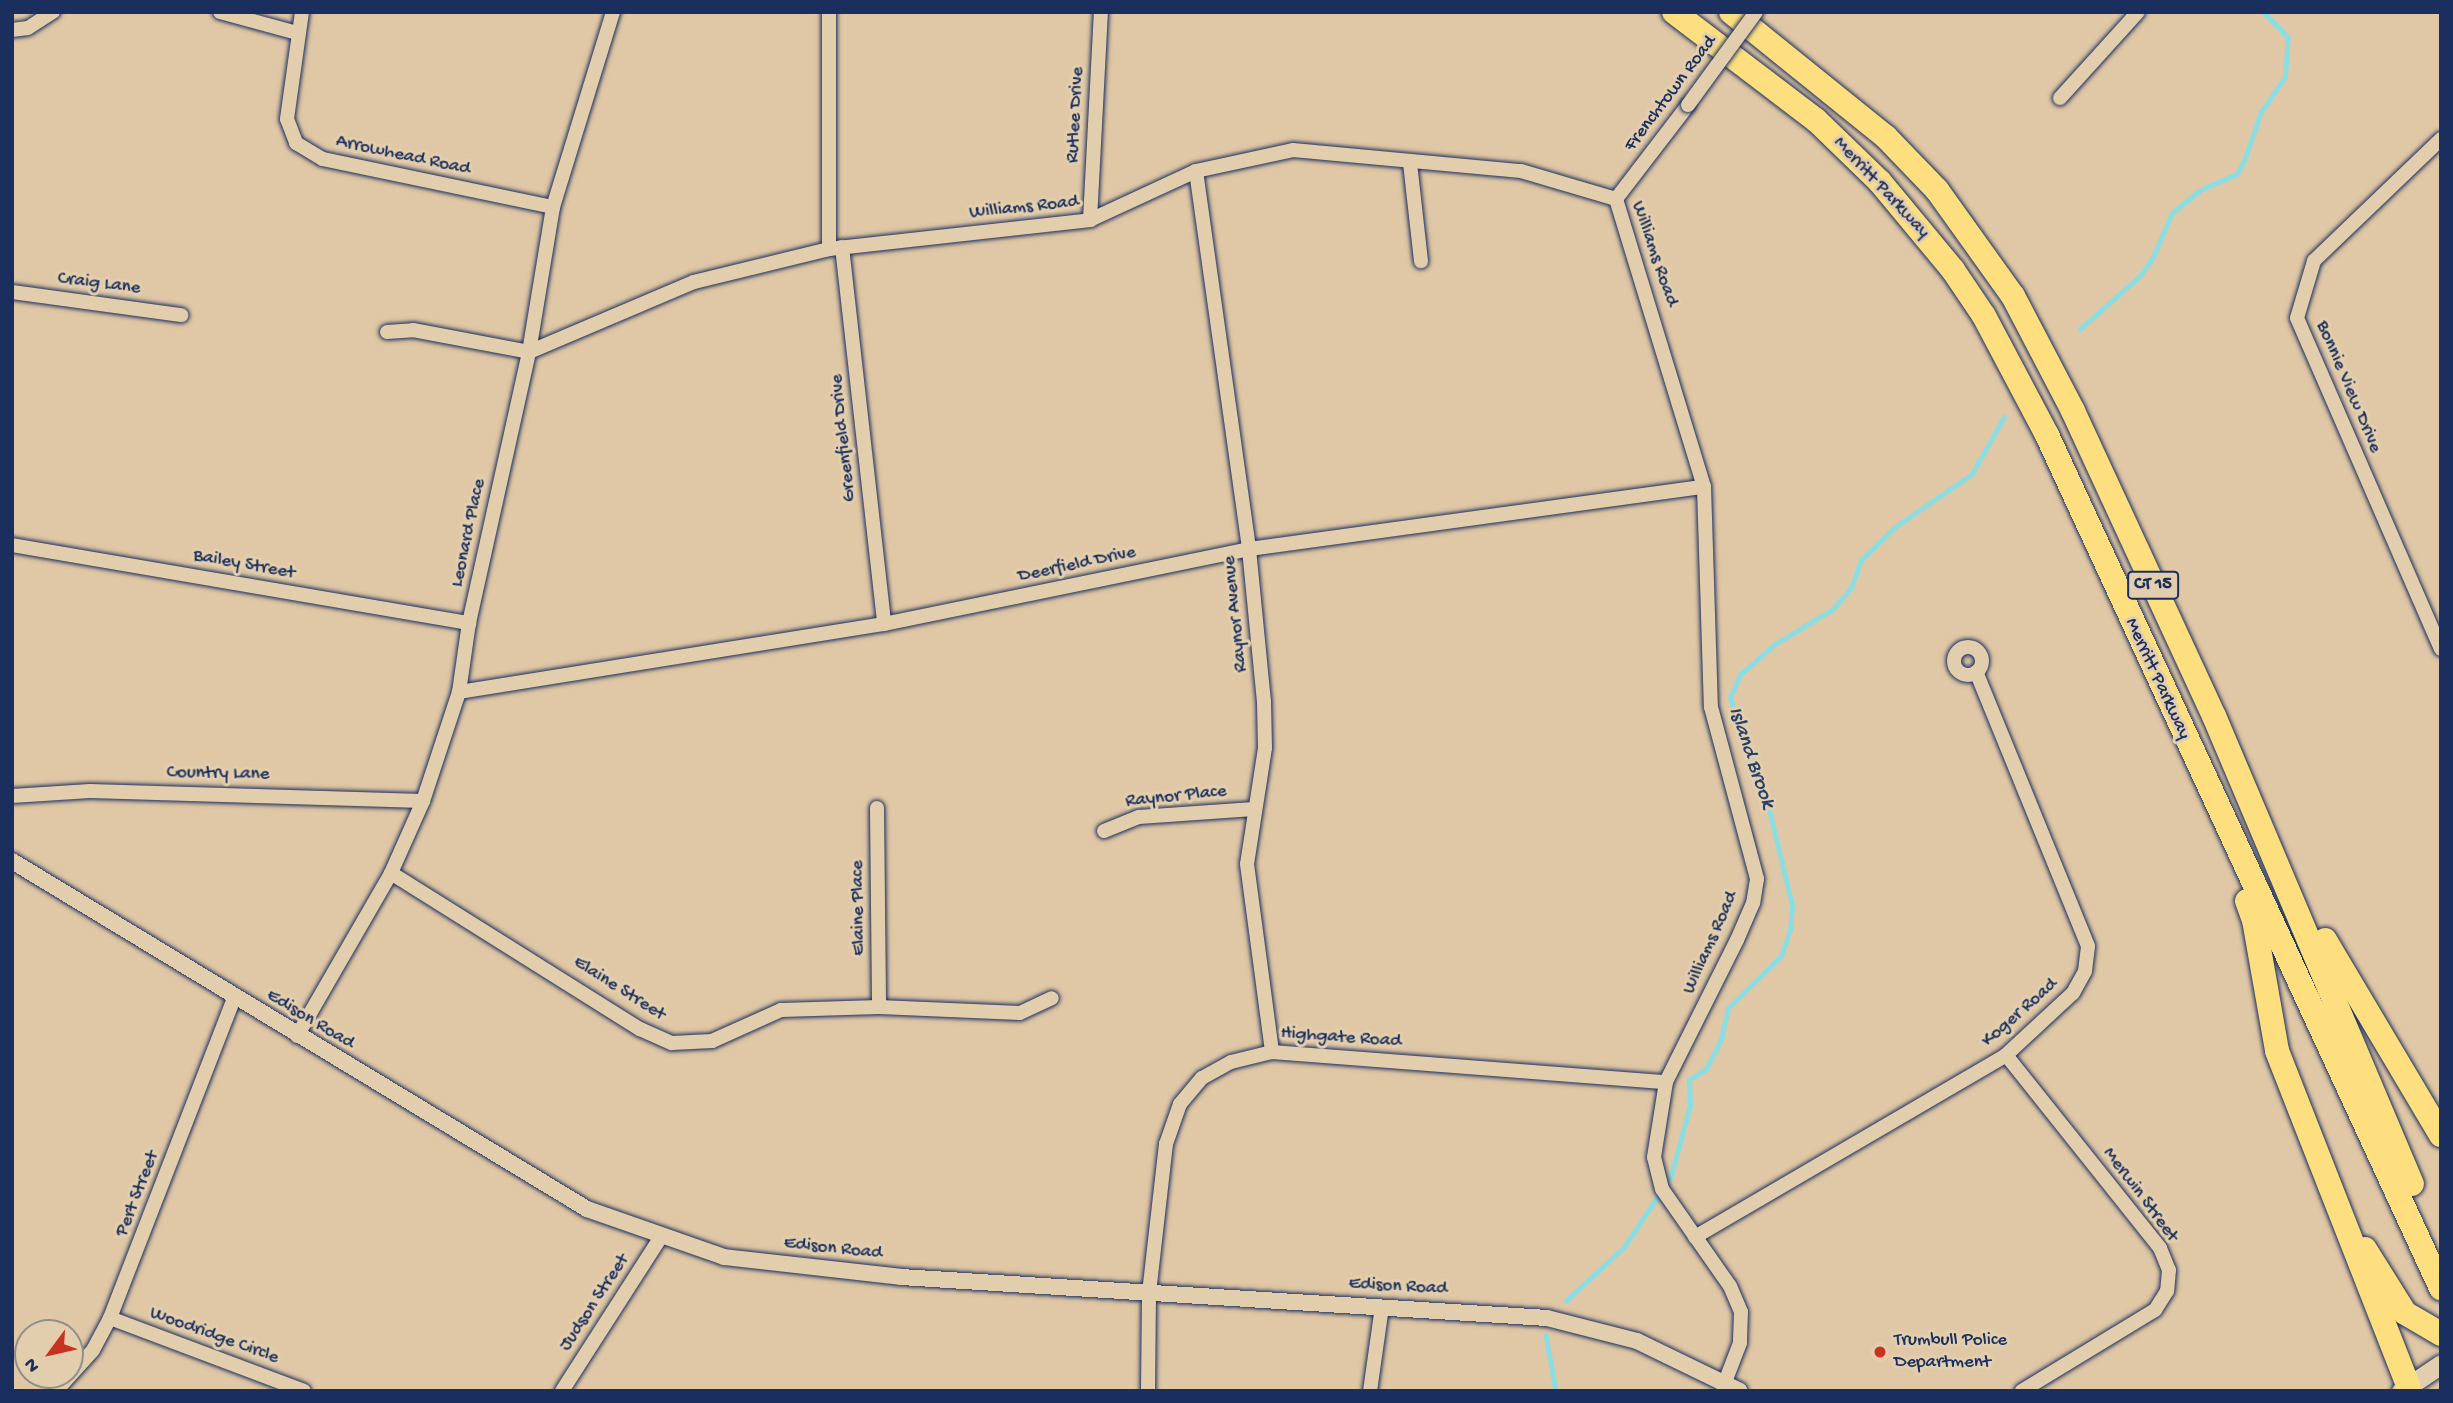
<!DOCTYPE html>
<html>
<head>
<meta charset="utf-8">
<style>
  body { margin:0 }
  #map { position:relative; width:2453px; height:1403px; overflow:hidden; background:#e0c7a5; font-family:"Gochi Hand",sans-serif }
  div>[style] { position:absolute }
  .stream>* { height:4.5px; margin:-2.25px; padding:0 2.25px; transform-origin:2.25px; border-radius:2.25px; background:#8bdde2 }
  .roads { filter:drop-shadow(0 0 2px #1b2f5e) drop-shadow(0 0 2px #1b2f5e) }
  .minor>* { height:14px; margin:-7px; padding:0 7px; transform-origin:7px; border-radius:7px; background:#e2ceac }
  .minor>.ring { margin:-7px; padding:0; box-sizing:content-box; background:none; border:14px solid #e2ceac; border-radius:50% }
  .tertiary>* { height:16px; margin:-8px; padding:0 8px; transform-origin:8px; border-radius:8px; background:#e2ceac }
  .secondary>* { height:19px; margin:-9.5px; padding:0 9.5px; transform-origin:9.5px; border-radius:9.5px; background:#e2ceac }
  .motorway>* { height:24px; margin:-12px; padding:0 12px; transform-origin:12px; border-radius:12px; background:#fddf80 }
  .bridges { filter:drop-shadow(0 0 2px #1b2f5e) drop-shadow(0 0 2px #1b2f5e) }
  .minor-bridge>* { height:14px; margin:-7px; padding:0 7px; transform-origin:7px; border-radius:7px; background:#e2ceac }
  .dots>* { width:19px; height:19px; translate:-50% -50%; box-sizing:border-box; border:4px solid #e2ceac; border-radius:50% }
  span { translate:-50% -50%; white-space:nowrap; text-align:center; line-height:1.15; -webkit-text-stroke:6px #e2ceac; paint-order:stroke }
  .shield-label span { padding:2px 5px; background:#e2ceac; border:2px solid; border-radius:5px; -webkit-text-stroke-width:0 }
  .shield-label { font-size:18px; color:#1b2f5e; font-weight:700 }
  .street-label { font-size:19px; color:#1b2f5e }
  .poi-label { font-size:19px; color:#1b2f5e }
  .left { translate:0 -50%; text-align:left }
  .water-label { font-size:21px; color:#26406b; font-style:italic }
  .frame { position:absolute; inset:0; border:14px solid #1b2f5e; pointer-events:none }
  .north { position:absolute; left:14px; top:1319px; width:70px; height:70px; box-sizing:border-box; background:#e2ceac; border:2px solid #928e8d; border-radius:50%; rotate:237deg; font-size:19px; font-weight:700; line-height:28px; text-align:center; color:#1b2f5e }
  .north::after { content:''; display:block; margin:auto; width:24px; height:32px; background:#c8321e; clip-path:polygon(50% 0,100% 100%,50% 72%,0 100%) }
</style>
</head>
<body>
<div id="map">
  <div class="stream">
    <div style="left:2080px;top:329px;width:80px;rotate:-41.5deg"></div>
    <div style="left:2140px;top:276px;width:21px;rotate:-55deg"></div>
    <div style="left:2152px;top:259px;width:50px;rotate:-66.5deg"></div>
    <div style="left:2172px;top:213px;width:36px;rotate:-39deg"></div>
    <div style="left:2200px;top:190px;width:40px;rotate:-23.4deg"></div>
    <div style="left:2237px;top:174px;width:15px;rotate:-62deg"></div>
    <div style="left:2244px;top:161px;width:52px;rotate:-70.9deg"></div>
    <div style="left:2261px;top:112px;width:42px;rotate:-55.6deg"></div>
    <div style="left:2285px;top:77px;width:39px;rotate:-86deg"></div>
    <div style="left:2288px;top:38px;width:36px;rotate:-134deg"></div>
    <div style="left:1670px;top:1179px;width:76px;rotate:-74.7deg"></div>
    <div style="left:1690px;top:1106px;width:26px;rotate:-92deg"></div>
    <div style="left:1689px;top:1080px;width:20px;rotate:-33deg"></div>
    <div style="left:1706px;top:1069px;width:34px;rotate:-63deg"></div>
    <div style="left:1721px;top:1039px;width:32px;rotate:-77deg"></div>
    <div style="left:1728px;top:1008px;width:74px;rotate:-44.5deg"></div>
    <div style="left:1781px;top:956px;width:28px;rotate:-71deg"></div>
    <div style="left:1790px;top:930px;width:25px;rotate:-85deg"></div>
    <div style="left:1792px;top:905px;width:102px;rotate:-103.6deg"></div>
    <div style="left:1768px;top:806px;width:114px;rotate:-109.4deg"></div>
    <div style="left:1730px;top:698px;width:25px;rotate:-67deg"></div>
    <div style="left:1740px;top:675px;width:47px;rotate:-41.5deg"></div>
    <div style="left:1775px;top:644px;width:68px;rotate:-31.1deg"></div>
    <div style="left:1833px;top:609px;width:28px;rotate:-49deg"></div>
    <div style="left:1851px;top:588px;width:30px;rotate:-70deg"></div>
    <div style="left:1861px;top:560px;width:47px;rotate:-44.1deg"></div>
    <div style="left:1895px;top:527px;width:93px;rotate:-34.5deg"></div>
    <div style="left:1972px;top:474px;width:65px;rotate:-60.7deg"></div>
    <div style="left:1566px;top:1301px;width:79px;rotate:-43deg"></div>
    <div style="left:1624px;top:1247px;width:58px;rotate:-56.3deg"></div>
    <div style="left:1546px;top:1335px;width:57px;rotate:79.9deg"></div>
  </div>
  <div class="roads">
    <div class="minor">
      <div style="left:220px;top:12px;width:80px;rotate:15.3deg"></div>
      <div style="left:302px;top:12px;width:108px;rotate:98deg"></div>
      <div style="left:287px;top:119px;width:26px;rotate:69deg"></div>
      <div style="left:296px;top:143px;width:31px;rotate:31deg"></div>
      <div style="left:323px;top:159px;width:235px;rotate:11.8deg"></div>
      <div style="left:829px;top:12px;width:237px;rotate:90deg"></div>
      <div style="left:12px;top:30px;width:16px;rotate:-7deg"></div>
      <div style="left:28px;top:28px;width:30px;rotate:-33deg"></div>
      <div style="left:2060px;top:98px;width:116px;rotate:-47.8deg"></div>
      <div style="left:2441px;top:139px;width:176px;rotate:136.2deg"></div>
      <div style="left:2314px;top:261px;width:59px;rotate:106.6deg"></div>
      <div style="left:2297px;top:318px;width:361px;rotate:66.5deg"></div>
      <div style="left:1410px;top:163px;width:99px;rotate:83.6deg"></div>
      <div style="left:1196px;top:171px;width:382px;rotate:82deg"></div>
      <div style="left:1249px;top:549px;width:153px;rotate:84.4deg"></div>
      <div style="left:1264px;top:701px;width:47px;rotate:88.8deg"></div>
      <div style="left:1265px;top:748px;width:117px;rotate:98.8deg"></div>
      <div style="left:1247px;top:864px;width:190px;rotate:82.4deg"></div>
      <div style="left:1616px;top:199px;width:301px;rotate:73deg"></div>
      <div style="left:1704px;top:487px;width:220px;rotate:88.2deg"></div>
      <div style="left:1711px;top:707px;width:178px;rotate:75deg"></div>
      <div style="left:1757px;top:879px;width:24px;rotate:99deg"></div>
      <div style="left:1753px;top:903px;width:40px;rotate:113.4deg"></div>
      <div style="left:1737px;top:940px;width:159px;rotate:116.6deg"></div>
      <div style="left:1666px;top:1082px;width:76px;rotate:99.1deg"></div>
      <div style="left:1654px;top:1157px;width:33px;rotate:76deg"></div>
      <div style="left:1662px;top:1189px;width:118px;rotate:55deg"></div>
      <div style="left:1730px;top:1286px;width:28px;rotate:67deg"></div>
      <div style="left:1741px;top:1312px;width:31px;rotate:92deg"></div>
      <div style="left:1740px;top:1343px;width:42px;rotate:111deg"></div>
      <div style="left:1616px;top:199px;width:118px;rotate:-52.5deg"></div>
      <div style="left:1090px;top:220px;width:208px;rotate:-87deg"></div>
      <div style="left:842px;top:247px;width:379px;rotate:83.6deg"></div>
      <div style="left:12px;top:292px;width:171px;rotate:7.8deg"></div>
      <div style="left:387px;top:332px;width:26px;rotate:-4deg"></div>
      <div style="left:413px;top:330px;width:118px;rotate:10.7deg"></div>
      <div style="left:529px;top:352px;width:179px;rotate:-23deg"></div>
      <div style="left:694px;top:282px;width:139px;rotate:-13.7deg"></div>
      <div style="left:829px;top:249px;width:263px;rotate:-6.3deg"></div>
      <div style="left:1090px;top:220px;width:117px;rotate:-24.8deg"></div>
      <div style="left:1196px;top:171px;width:99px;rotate:-12.2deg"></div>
      <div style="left:1293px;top:150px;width:229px;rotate:5.3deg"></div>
      <div style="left:1521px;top:171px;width:99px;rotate:16.4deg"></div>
      <div style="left:12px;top:545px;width:464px;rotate:9.7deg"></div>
      <div class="ring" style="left:1954px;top:647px;width:14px;height:14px"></div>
      <div style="left:459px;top:692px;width:430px;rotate:-9.1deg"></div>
      <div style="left:884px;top:624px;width:373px;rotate:-11.6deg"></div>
      <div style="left:1249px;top:549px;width:459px;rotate:-7.8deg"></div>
      <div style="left:12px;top:796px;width:78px;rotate:-3.7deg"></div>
      <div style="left:90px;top:791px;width:333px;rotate:1.7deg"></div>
      <div style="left:877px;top:808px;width:199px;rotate:89.4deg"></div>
      <div style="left:1104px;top:831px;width:38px;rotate:-22deg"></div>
      <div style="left:1139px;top:817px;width:115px;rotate:-4deg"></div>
      <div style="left:391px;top:873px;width:294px;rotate:32.1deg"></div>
      <div style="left:640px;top:1029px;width:35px;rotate:24deg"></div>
      <div style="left:672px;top:1043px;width:40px;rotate:-2.9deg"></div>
      <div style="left:712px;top:1041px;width:76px;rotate:-24.2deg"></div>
      <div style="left:781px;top:1010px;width:98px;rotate:-1.8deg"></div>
      <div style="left:879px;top:1007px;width:141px;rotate:2.4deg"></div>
      <div style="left:1020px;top:1013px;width:35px;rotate:-25deg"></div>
      <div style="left:297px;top:1036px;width:188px;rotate:-60deg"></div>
      <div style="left:391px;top:873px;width:79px;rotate:-66deg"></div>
      <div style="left:423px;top:801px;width:115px;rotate:-71.7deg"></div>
      <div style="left:459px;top:692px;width:70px;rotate:-81.8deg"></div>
      <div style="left:469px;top:623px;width:278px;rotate:-77.5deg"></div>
      <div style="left:529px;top:352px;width:147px;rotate:-80.6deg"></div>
      <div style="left:553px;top:207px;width:204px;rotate:-72.9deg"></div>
      <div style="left:2006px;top:1055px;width:247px;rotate:51.4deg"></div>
      <div style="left:2160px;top:1248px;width:24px;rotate:68deg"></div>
      <div style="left:2169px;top:1270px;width:21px;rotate:95deg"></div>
      <div style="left:2167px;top:1291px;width:22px;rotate:122deg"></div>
      <div style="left:2155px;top:1310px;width:156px;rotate:148.7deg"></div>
      <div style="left:1695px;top:1237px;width:360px;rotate:-30.3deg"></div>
      <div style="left:2006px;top:1055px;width:91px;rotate:-42.8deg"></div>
      <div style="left:2073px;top:993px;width:25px;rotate:-61deg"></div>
      <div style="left:2085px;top:971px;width:25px;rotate:-83deg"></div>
      <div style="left:2088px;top:946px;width:296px;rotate:-112.2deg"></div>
      <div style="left:110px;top:1318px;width:207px;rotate:20.6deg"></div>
      <div style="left:56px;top:1391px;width:55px;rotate:-47.9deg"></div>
      <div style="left:93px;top:1350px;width:36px;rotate:-62deg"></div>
      <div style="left:110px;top:1318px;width:342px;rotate:-68.8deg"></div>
      <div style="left:562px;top:1391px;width:183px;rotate:-57.3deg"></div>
      <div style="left:1148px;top:1391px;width:98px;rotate:-89.4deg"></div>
      <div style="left:1149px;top:1293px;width:150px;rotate:-83.5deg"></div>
      <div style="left:1166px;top:1144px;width:42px;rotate:-70.7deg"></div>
      <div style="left:1180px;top:1104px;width:34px;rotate:-50deg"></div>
      <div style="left:1202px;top:1078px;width:33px;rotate:-29deg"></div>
      <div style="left:1231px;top:1062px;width:42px;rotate:-13.7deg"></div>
      <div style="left:1272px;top:1052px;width:395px;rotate:4.4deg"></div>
      <div style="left:1370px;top:1391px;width:85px;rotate:-81.9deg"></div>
    </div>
    <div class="tertiary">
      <div style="left:12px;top:861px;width:672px;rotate:31.18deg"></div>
      <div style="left:587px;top:1209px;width:145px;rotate:19.3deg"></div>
      <div style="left:724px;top:1257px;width:178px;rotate:6.4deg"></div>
      <div style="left:901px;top:1277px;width:647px;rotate:3.63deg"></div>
      <div style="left:1547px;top:1318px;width:93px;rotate:14.3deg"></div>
      <div style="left:1637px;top:1341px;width:114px;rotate:25.9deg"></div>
    </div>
    <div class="secondary">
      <div style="left:2401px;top:1391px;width:48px;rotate:-34deg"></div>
    </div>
    <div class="motorway">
      <div style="left:1674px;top:12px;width:178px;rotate:37.3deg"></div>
      <div style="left:1816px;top:120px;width:89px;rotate:44.1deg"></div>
      <div style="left:1880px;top:182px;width:114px;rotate:50.3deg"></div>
      <div style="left:1953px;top:270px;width:55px;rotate:56deg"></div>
      <div style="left:1984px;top:316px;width:135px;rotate:62.1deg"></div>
      <div style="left:2047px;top:435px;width:940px;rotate:65.21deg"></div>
      <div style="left:1731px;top:12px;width:199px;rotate:38.9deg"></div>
      <div style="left:1886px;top:137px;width:74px;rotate:46.1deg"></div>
      <div style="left:1937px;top:190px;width:130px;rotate:54.4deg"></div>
      <div style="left:2013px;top:296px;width:130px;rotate:62.4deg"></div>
      <div style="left:2073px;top:411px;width:336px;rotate:65.2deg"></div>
      <div style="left:2214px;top:716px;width:508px;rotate:67.07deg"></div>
      <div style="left:2247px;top:901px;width:20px;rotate:70deg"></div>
      <div style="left:2254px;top:920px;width:133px;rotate:80deg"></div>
      <div style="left:2277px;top:1051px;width:360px;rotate:68.6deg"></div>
      <div style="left:2325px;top:940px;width:227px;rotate:59.3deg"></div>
      <div style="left:2365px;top:1249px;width:75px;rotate:58deg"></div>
      <div style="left:2405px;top:1313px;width:42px;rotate:30.3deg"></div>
    </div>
  </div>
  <div class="bridges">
    <div class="minor-bridge">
      <div style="left:1688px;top:105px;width:115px;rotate:-53.8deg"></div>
    </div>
  </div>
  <div class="dots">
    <div style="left:1880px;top:1352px;background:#c8321e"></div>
  </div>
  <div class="shield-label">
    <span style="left:2153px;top:585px">CT 15</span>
  </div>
  <div class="street-label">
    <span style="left:1671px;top:94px;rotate:-53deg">Frenchtown Road</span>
    <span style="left:1076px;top:115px;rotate:-87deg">Rutlee Drive</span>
    <span style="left:403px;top:156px;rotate:12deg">Arrowhead Road</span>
    <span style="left:1881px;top:188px;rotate:47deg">Merritt Parkway</span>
    <span style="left:1024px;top:208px;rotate:-6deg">Williams Road</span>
    <span style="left:1654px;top:254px;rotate:71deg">Williams Road</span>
    <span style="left:99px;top:284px;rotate:7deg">Craig Lane</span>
    <span style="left:2348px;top:387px;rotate:67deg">Bonnie View Drive</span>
    <span style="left:844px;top:438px;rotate:-96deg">Greenfield Drive</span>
    <span style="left:469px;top:533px;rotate:-78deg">Leonard Place</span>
    <span style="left:244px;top:565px;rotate:10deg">Bailey Street</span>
    <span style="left:1077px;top:565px;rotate:-12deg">Deerfield Drive</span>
    <span style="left:1236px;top:614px;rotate:-96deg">Raynor Avenue</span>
    <span style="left:2157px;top:679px;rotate:65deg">Merritt Parkway</span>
    <span style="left:218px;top:774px;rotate:1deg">Country Lane</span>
    <span style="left:1176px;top:797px;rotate:-6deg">Raynor Place</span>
    <span style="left:859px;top:908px;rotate:-91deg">Elaine Place</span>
    <span style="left:1711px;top:943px;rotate:-66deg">Williams Road</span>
    <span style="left:619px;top:989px;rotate:32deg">Elaine Street</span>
    <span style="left:2020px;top:1013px;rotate:-41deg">Koger Road</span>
    <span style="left:310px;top:1020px;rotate:31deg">Edison Road</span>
    <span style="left:1341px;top:1038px;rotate:4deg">Highgate Road</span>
    <span style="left:138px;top:1194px;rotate:-69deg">Pert Street</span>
    <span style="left:2140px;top:1195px;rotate:53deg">Merwin Street</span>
    <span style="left:833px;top:1249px;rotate:6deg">Edison Road</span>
    <span style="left:1398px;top:1287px;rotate:3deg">Edison Road</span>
    <span style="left:595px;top:1303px;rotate:-57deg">Judson Street</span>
    <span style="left:214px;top:1336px;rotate:20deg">Woodridge Circle</span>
  </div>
  <div class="poi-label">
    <span class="left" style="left:1894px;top:1352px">Trumbull Police<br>Department</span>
  </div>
  <div class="water-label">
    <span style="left:1750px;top:758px;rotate:71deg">Island Brook</span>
  </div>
  <div class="frame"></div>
  <div class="north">N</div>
</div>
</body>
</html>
